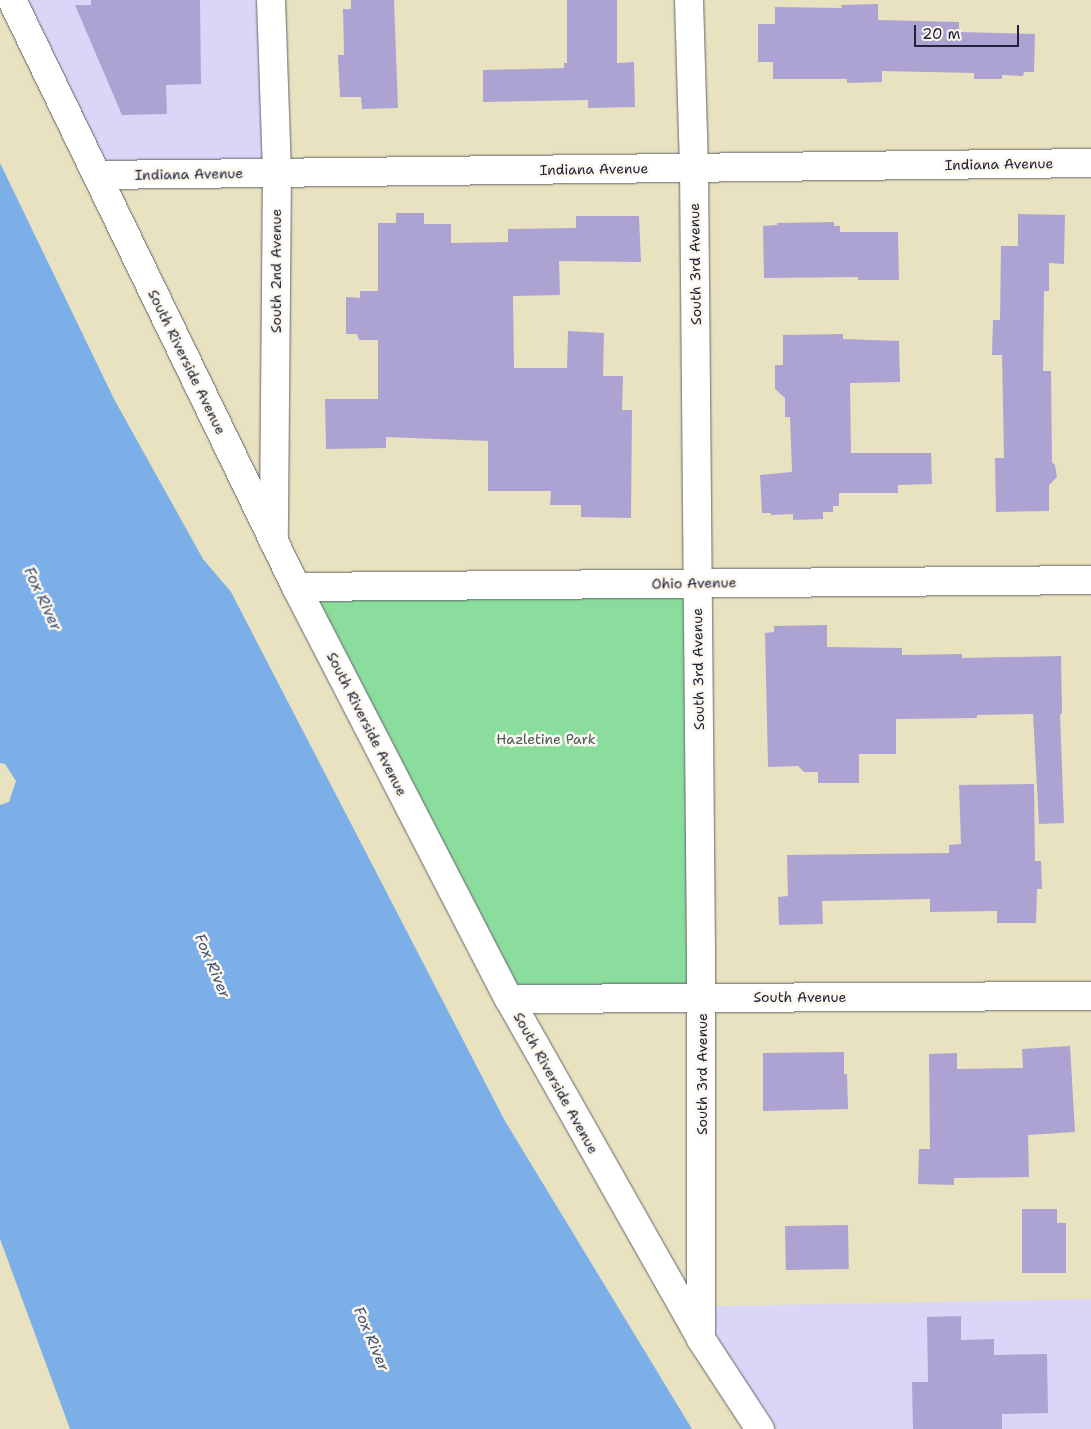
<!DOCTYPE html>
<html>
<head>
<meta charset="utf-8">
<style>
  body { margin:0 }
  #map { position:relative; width:1091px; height:1429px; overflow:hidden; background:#e8e2c0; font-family:"Shantell Sans",sans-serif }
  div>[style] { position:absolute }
  .built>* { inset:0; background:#dad6f7 }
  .green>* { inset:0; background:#8bdd9d }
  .water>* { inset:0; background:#7caee8 }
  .building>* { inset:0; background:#ada3d2; transform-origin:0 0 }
  .roads { filter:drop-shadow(0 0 1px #67656a) drop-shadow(0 0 1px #67656a) }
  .street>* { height:28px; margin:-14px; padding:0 14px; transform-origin:14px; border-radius:14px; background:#fff }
  .secondary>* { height:28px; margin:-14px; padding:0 14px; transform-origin:14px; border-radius:14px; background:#fff }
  span { translate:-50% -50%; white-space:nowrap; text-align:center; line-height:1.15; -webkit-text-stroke:5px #fbf7ec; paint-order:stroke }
  .street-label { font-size:14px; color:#22223b }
  .park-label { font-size:14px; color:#425a58 }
  .water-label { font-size:15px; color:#425378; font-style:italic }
  .scale { position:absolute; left:914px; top:25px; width:105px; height:22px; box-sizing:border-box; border:2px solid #22223b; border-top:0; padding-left:6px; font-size:15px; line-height:18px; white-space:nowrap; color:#22223b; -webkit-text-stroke:4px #fbf7ec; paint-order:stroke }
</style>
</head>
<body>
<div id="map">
  <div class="built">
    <div style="clip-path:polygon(24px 0,266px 0,271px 165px,104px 168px)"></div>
    <div style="clip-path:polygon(1091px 1299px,1091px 1429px,776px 1429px,714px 1336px,715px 1306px)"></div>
  </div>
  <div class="green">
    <div style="clip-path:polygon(691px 591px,692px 987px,507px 991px,316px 597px)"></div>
  </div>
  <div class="water">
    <div style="clip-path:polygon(0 163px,114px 399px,203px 559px,231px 592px,505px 1121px,692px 1429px,70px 1429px,0 1239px,0 805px,9px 802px,16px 781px,5px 764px,0 763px)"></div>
  </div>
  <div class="building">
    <div style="clip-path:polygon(91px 0,200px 0,201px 84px,166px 85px,167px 114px,122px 115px,75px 5px,91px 5px)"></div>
    <div style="clip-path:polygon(351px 0,394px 0,398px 108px,362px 109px,361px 97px,340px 97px,338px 55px,344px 55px,343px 9px,351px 9px)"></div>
    <div style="clip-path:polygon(567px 0,617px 0,617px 63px,634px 62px,635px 107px,588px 108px,588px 100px,483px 102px,483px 70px,564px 68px,564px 63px,567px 63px)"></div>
    <div style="clip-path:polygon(878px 4px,878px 20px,959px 22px,959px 32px,1035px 34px,1034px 72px,1024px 72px,1023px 76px,1002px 75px,1002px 79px,974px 79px,974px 73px,882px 71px,882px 82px,847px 83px,847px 79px,773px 79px,773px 62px,758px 62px,758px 24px,775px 24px,775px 7px,842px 8px,841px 5px)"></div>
    <div style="clip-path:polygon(396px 213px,424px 213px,424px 224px,451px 224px,451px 243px,508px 242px,508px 229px,576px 228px,576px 216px,639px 216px,641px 262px,559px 261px,560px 295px,513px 296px,514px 368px,567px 368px,568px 331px,604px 333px,603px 376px,623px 376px,622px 410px,632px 410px,631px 518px,581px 517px,581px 505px,550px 505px,551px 491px,488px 491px,488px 441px,386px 437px,386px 448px,326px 449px,325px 399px,378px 399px,378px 340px,359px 340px,357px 334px,346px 334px,346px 297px,360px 298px,360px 291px,378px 291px,378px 223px,396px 223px)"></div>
    <div style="clip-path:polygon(1018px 214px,1065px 215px,1064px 264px,1049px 263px,1049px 291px,1044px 291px,1043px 371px,1051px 371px,1052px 462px,1055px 465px,1057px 477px,1049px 485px,1049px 511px,996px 512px,995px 458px,1004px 458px,1002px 355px,992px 355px,993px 320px,1000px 320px,1001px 246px,1018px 246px)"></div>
    <div style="clip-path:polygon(834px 222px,834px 226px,840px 226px,840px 232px,898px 232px,899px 280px,858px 280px,858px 277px,764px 278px,763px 226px,777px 225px,777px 223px)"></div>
    <div style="clip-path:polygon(843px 334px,843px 339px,899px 341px,900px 382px,850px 383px,851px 453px,931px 453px,932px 484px,898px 485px,898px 493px,839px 493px,839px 506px,833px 506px,833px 512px,823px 512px,823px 519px,793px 520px,793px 514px,771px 515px,771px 513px,762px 513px,760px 475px,792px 472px,790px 417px,785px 417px,785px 398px,775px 389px,775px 365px,783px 365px,783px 335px)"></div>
    <div style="clip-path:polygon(827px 625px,827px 647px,902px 648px,902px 655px,962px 654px,962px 658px,1061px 656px,1062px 714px,1060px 714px,1064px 823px,1039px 824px,1033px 714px,977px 715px,977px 718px,896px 719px,896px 754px,859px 754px,859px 783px,818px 783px,818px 772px,804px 772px,798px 766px,768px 767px,765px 633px,774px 632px,774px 626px)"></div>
    <div style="clip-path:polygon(1034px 784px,1035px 861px,1041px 861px,1042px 889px,1037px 889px,1036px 923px,997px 923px,997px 911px,930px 912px,930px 899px,822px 901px,823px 924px,779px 925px,778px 897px,788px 896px,787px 855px,949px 853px,949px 845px,961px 844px,959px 785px)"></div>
    <div style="clip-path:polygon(1070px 1046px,1075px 1132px,1028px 1135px,1029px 1177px,954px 1178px,954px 1185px,918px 1184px,919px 1149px,930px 1149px,929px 1054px,957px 1053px,957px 1069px,1023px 1068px,1022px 1049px)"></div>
    <div style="clip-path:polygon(844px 1052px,844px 1074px,847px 1074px,848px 1109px,763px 1111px,763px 1053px)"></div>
    <div style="clip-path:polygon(1022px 1209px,1057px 1209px,1057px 1223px,1066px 1223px,1066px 1273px,1022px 1273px)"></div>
    <div style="left:848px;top:1225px;width:44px;height:63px;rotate:89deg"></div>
    <div style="clip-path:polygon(961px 1316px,961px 1340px,994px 1339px,994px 1355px,1047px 1354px,1048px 1413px,1002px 1414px,1002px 1429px,913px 1429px,912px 1382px,928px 1382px,927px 1317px)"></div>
  </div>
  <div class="roads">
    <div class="street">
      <div style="left:271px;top:0;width:172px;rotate:88deg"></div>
      <div style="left:277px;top:172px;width:370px;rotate:90.5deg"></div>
      <div style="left:689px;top:0;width:168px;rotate:88.3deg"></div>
      <div style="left:694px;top:168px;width:781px;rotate:89.49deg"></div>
      <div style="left:701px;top:949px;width:390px;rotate:90deg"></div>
      <div style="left:97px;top:175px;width:994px;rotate:-0.69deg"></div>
      <div style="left:296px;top:587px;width:795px;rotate:-0.5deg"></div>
      <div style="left:509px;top:999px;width:582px;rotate:-0.3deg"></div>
    </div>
    <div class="secondary">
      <div style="left:12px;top:0;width:652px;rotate:64.18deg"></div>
      <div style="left:296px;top:587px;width:464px;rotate:62.7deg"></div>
      <div style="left:509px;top:999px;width:390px;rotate:60.5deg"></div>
      <div style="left:701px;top:1339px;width:108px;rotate:56.8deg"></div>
    </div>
  </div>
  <div class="street-label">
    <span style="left:999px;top:164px;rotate:-1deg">Indiana Avenue</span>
    <span style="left:594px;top:169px;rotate:-1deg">Indiana Avenue</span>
    <span style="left:189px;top:174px;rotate:-1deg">Indiana Avenue</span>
    <span style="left:695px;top:264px;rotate:-91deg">South 3rd Avenue</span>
    <span style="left:276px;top:271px;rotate:-90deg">South 2nd Avenue</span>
    <span style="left:187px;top:362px;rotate:64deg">South Riverside Avenue</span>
    <span style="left:694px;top:583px;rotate:-1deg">Ohio Avenue</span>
    <span style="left:698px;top:669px;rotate:-91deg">South 3rd Avenue</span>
    <span style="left:367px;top:724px;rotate:63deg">South Riverside Avenue</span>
    <span style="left:800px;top:997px">South Avenue</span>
    <span style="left:702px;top:1074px;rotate:-90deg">South 3rd Avenue</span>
    <span style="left:556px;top:1083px;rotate:61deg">South Riverside Avenue</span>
  </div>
  <div class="park-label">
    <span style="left:546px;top:739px">Hazletine Park</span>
  </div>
  <div class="water-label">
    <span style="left:42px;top:599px;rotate:65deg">Fox River</span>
    <span style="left:212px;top:966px;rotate:67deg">Fox River</span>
    <span style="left:371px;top:1339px;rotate:67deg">Fox River</span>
  </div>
  <div class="scale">20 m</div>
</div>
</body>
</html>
